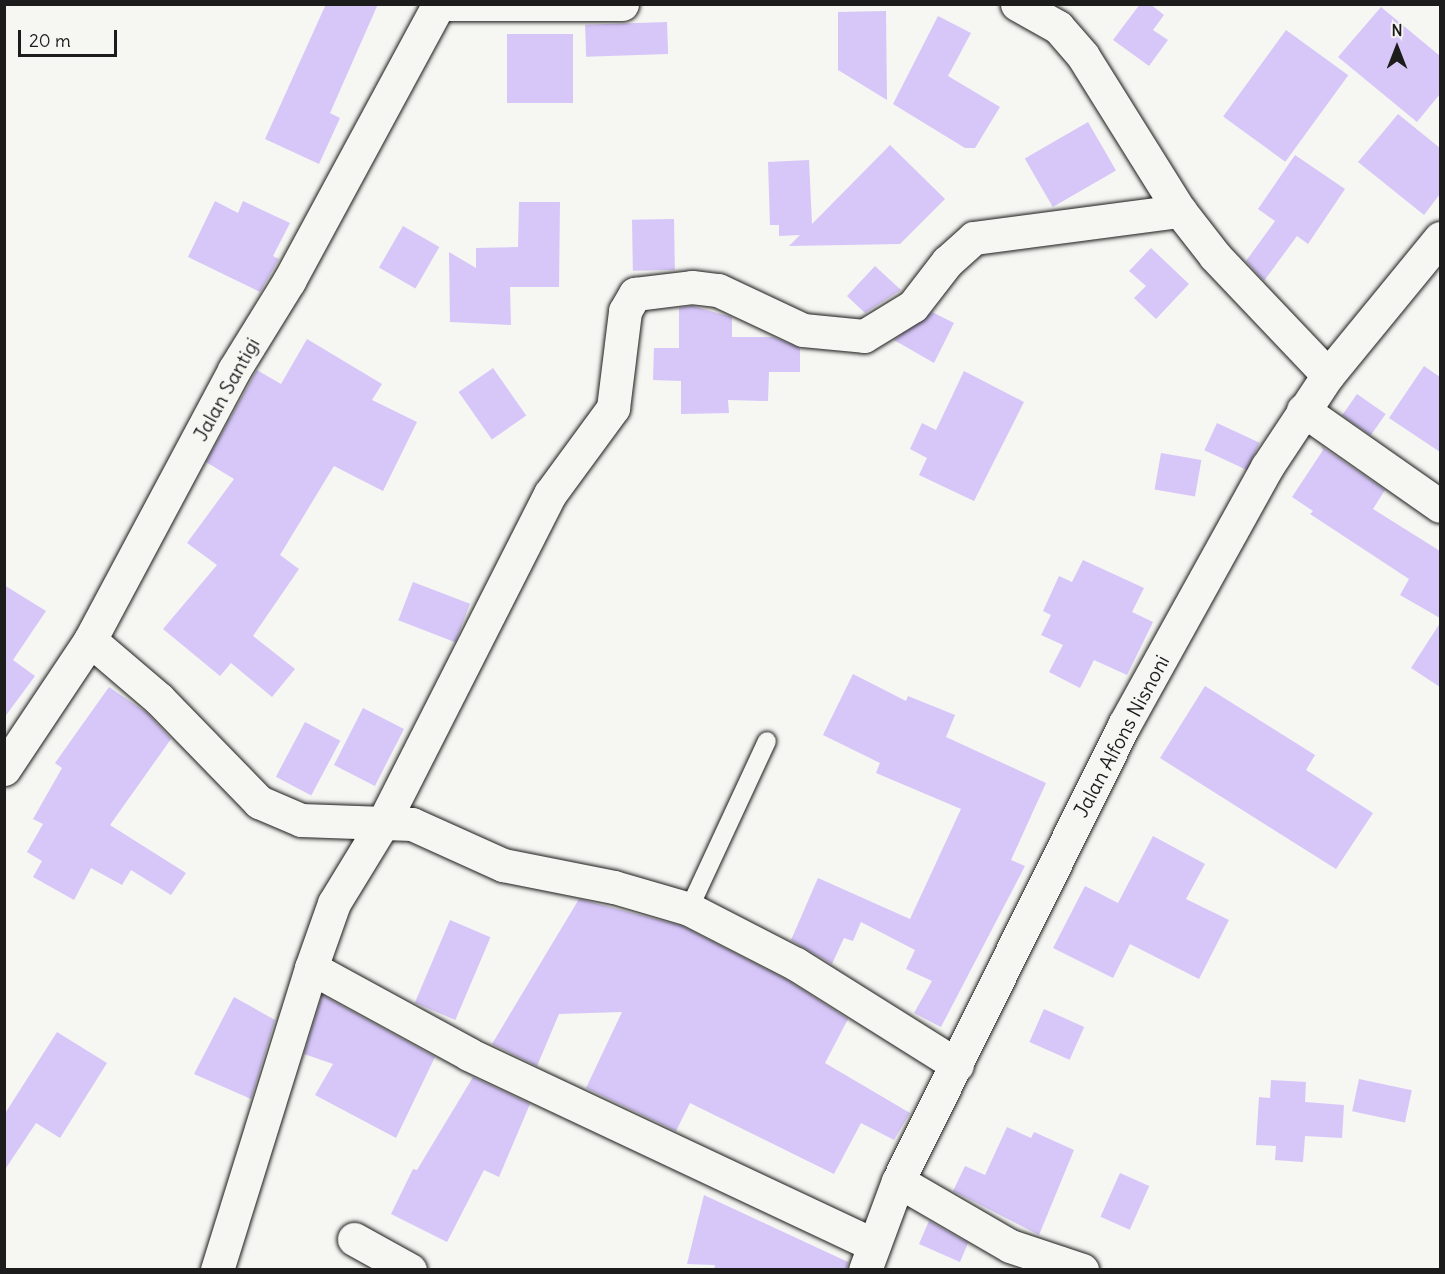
<!DOCTYPE html>
<html>
<head>
<meta charset="utf-8">
<style>
  body { margin:0 }
  #map { position:relative; width:1445px; height:1274px; overflow:hidden; background:#f6f6f2; font-family:Delius,sans-serif }
  div>[style] { position:absolute }
  .building>* { inset:0; background:#d7c7f9; transform-origin:0 0 }
  .roads { filter:drop-shadow(0 0 2px #1c1c1c) drop-shadow(0 0 2px #1c1c1c) }
  .lane>* { height:18px; margin:-9px; padding:0 9px; transform-origin:9px; border-radius:9px; background:#f6f6f2 }
  .street>* { height:33px; margin:-16.5px; padding:0 16.5px; transform-origin:16.5px; border-radius:16.5px; background:#f6f6f2 }
  .secondary>* { height:33px; margin:-16.5px; padding:0 16.5px; transform-origin:16.5px; border-radius:16.5px; background:#f6f6f2 }
  span { translate:-50% -50%; white-space:nowrap; text-align:center; line-height:1.15; -webkit-text-stroke:4.5px #f6f6f2; paint-order:stroke }
  .street-label { font-size:20px; color:#1c1c1c }
  .frame { position:absolute; inset:0; border:6px solid #1c1c1c; pointer-events:none }
  .north { position:absolute; left:1367px; top:18px; width:60px; height:60px; -webkit-text-stroke:4px #f6f6f2; paint-order:stroke; rotate:0deg; font-size:16px; font-weight:700; line-height:24px; text-align:center; color:#1c1c1c }
  .north::after { content:''; display:block; margin:auto; width:21px; height:27px; background:#1c1c1c; clip-path:polygon(50% 0,100% 100%,50% 72%,0 100%) }
  .scale { position:absolute; left:18px; top:30px; width:99px; height:27px; box-sizing:border-box; border:3px solid #1c1c1c; border-top:0; padding-left:8px; font-size:18px; line-height:21px; white-space:nowrap; color:#1c1c1c; -webkit-text-stroke:4px #f6f6f2; paint-order:stroke }
</style>
</head>
<body>
<div id="map">
  <div class="building">
    <div style="clip-path:polygon(326px 4px,378px 4px,330px 113px,340px 118px,319px 164px,265px 139px)"></div>
    <div style="clip-path:polygon(1140px 4px,1150px 4px,1164px 15px,1153px 30px,1168px 40px,1149px 66px,1113px 40px)"></div>
    <div style="clip-path:polygon(1381px 7px,1440px 56px,1440px 94px,1417px 122px,1338px 57px)"></div>
    <div style="clip-path:polygon(886px 11px,887px 100px,838px 70px,838px 12px)"></div>
    <div style="clip-path:polygon(938px 16px,971px 33px,948px 76px,1000px 107px,975px 148px,965px 148px,893px 104px)"></div>
    <div style="left:667px;top:22px;width:32px;height:82px;rotate:88deg"></div>
    <div style="left:1286px;top:30px;width:77px;height:107px;rotate:36deg"></div>
    <div style="left:507px;top:34px;width:66px;height:69px"></div>
    <div style="clip-path:polygon(1398px 114px,1440px 148px,1440px 194px,1424px 215px,1358px 162px)"></div>
    <div style="left:1088px;top:122px;width:56px;height:73px;rotate:60deg"></div>
    <div style="clip-path:polygon(890px 145px,945px 199px,900px 244px,789px 246px,800px 235px,779px 236px,779px 225px,770px 225px,768px 162px,809px 160px,812px 224px)"></div>
    <div style="clip-path:polygon(1295px 155px,1345px 189px,1308px 244px,1297px 236px,1264px 281px,1246px 261px,1275px 221px,1258px 209px)"></div>
    <div style="clip-path:polygon(215px 201px,238px 213px,243px 201px,290px 223px,273px 256px,279px 259px,260px 292px,188px 257px)"></div>
    <div style="clip-path:polygon(519px 202px,560px 202px,559px 287px,510px 287px,511px 325px,450px 322px,449px 252px,476px 268px,476px 248px,518px 247px)"></div>
    <div style="left:674px;top:219px;width:51px;height:42px;rotate:89deg"></div>
    <div style="left:403px;top:226px;width:42px;height:48px;rotate:30deg"></div>
    <div style="clip-path:polygon(1151px 248px,1189px 284px,1156px 319px,1134px 298px,1146px 286px,1129px 271px)"></div>
    <div style="clip-path:polygon(875px 266px,901px 290px,865px 313px,847px 296px)"></div>
    <div style="clip-path:polygon(692px 306px,732px 317px,732px 337px,773px 337px,800px 348px,800px 372px,769px 372px,768px 401px,728px 400px,729px 413px,681px 414px,681px 381px,653px 380px,654px 348px,679px 348px,679px 308px)"></div>
    <div style="clip-path:polygon(932px 312px,954px 323px,934px 363px,894px 340px)"></div>
    <div style="clip-path:polygon(307px 339px,382px 384px,372px 400px,417px 422px,383px 491px,334px 466px,280px 555px,299px 569px,253px 636px,295px 669px,272px 697px,231px 663px,220px 676px,163px 629px,217px 565px,187px 543px,234px 479px,206px 462px,257px 370px,281px 384px)"></div>
    <div style="clip-path:polygon(1424px 366px,1440px 377px,1440px 452px,1389px 418px)"></div>
    <div style="left:493px;top:368px;width:58px;height:42px;rotate:55deg"></div>
    <div style="clip-path:polygon(964px 371px,1024px 402px,974px 501px,919px 475px,927px 458px,910px 449px,922px 423px,936px 430px)"></div>
    <div style="left:1357px;top:394px;width:35px;height:26px;rotate:35deg"></div>
    <div style="left:1217px;top:423px;width:47px;height:30px;rotate:25deg"></div>
    <div style="clip-path:polygon(1321px 446px,1385px 490px,1373px 509px,1440px 551px,1440px 618px,1400px 595px,1409px 579px,1310px 514px,1313px 511px,1292px 497px,1323px 450px)"></div>
    <div style="left:1161px;top:453px;width:41px;height:37px;rotate:10deg"></div>
    <div style="clip-path:polygon(1083px 560px,1144px 588px,1132px 612px,1153px 622px,1127px 675px,1094px 660px,1080px 688px,1049px 672px,1063px 645px,1041px 635px,1051px 615px,1043px 611px,1059px 576px,1072px 582px)"></div>
    <div style="left:413px;top:582px;width:61px;height:41px;rotate:21deg"></div>
    <div style="clip-path:polygon(4px 585px,46px 611px,13px 660px,35px 676px,4px 718px)"></div>
    <div style="clip-path:polygon(1440px 623px,1440px 687px,1411px 668px)"></div>
    <div style="clip-path:polygon(853px 674px,906px 701px,908px 696px,955px 715px,946px 737px,1046px 783px,1011px 860px,1025px 866px,941px 1027px,914px 1013px,932px 981px,906px 969px,915px 950px,861px 922px,853px 941px,844px 938px,832px 964px,791px 940px,818px 878px,910px 919px,961px 809px,876px 773px,880px 763px,823px 735px)"></div>
    <div style="clip-path:polygon(1205px 686px,1315px 755px,1306px 770px,1373px 813px,1336px 869px,1160px 758px)"></div>
    <div style="clip-path:polygon(109px 687px,147px 713px,171px 739px,110px 825px,186px 873px,171px 895px,131px 870px,122px 885px,91px 868px,74px 900px,33px 877px,42px 861px,27px 852px,43px 824px,33px 819px,62px 768px,55px 763px)"></div>
    <div style="left:363px;top:708px;width:46px;height:64px;rotate:27deg"></div>
    <div style="left:305px;top:722px;width:40px;height:62px;rotate:28deg"></div>
    <div style="clip-path:polygon(1153px 836px,1205px 864px,1186px 899px,1229px 920px,1199px 979px,1130px 944px,1113px 978px,1053px 948px,1085px 886px,1118px 903px)"></div>
    <div style="clip-path:polygon(579px 899px,682px 926px,787px 980px,848px 1019px,825px 1063px,910px 1113px,894px 1140px,861px 1123px,834px 1174px,690px 1103px,676px 1131px,586px 1088px,622px 1012px,559px 1014px,537px 1066px,492px 1044px)"></div>
    <div style="left:450px;top:920px;width:44px;height:90px;rotate:23deg"></div>
    <div style="clip-path:polygon(322px 995px,435px 1057px,396px 1138px,315px 1095px,333px 1064px,304px 1054px)"></div>
    <div style="clip-path:polygon(234px 997px,275px 1020px,251px 1099px,194px 1074px)"></div>
    <div style="left:1044px;top:1009px;width:44px;height:36px;rotate:24deg"></div>
    <div style="clip-path:polygon(57px 1032px,107px 1063px,60px 1138px,36px 1123px,4px 1171px,4px 1115px)"></div>
    <div style="clip-path:polygon(473px 1077px,530px 1104px,499px 1177px,484px 1170px,447px 1242px,391px 1214px,413px 1169px,417px 1170px)"></div>
    <div style="left:1359px;top:1079px;width:54px;height:33px;rotate:12deg"></div>
    <div style="clip-path:polygon(1271px 1080px,1306px 1082px,1305px 1102px,1344px 1105px,1342px 1138px,1305px 1136px,1303px 1162px,1275px 1160px,1276px 1146px,1256px 1145px,1259px 1097px,1270px 1098px)"></div>
    <div style="clip-path:polygon(1007px 1127px,1031px 1138px,1034px 1132px,1074px 1150px,1039px 1235px,953px 1191px,965px 1166px,985px 1175px)"></div>
    <div style="left:1120px;top:1173px;width:32px;height:48px;rotate:24deg"></div>
    <div style="clip-path:polygon(704px 1195px,848px 1262px,847px 1269px,714px 1269px,715px 1265px,687px 1264px)"></div>
    <div style="clip-path:polygon(929px 1221px,968px 1243px,960px 1262px,919px 1244px)"></div>
  </div>
  <div class="roads">
    <div class="lane">
      <div style="left:689px;top:909px;width:185px;rotate:-65.1deg"></div>
    </div>
    <div class="street">
      <div style="left:436px;top:4px;width:186px"></div>
      <div style="left:1017px;top:4px;width:47px;rotate:29.3deg"></div>
      <div style="left:1058px;top:27px;width:38px;rotate:49deg"></div>
      <div style="left:1083px;top:56px;width:183px;rotate:58deg"></div>
      <div style="left:1180px;top:211px;width:57px;rotate:52.1deg"></div>
      <div style="left:1215px;top:256px;width:164px;rotate:46.5deg"></div>
      <div style="left:1303px;top:410px;width:167px;rotate:35deg"></div>
      <div style="left:90px;top:640px;width:91px;rotate:40.5deg"></div>
      <div style="left:159px;top:699px;width:144px;rotate:45.8deg"></div>
      <div style="left:259px;top:802px;width:46px;rotate:23.2deg"></div>
      <div style="left:301px;top:820px;width:111px;rotate:2.1deg"></div>
      <div style="left:412px;top:824px;width:100px;rotate:24.3deg"></div>
      <div style="left:503px;top:865px;width:113px;rotate:11.2deg"></div>
      <div style="left:614px;top:887px;width:78px;rotate:16.3deg"></div>
      <div style="left:689px;top:909px;width:120px;rotate:27.2deg"></div>
      <div style="left:796px;top:964px;width:190px;rotate:32.1deg"></div>
      <div style="left:4px;top:769px;width:155px;rotate:-56.3deg"></div>
      <div style="left:90px;top:640px;width:306px;rotate:-61.9deg"></div>
      <div style="left:234px;top:370px;width:105px;rotate:-58.3deg"></div>
      <div style="left:289px;top:281px;width:315px;rotate:-61.6deg"></div>
      <div style="left:898px;top:1181px;width:129px;rotate:30.1deg"></div>
      <div style="left:1010px;top:1246px;width:76px;rotate:18.4deg"></div>
      <div style="left:354px;top:1239px;width:64px;rotate:29deg"></div>
      <div style="left:872px;top:1244px;width:446px;rotate:-154.8deg"></div>
      <div style="left:469px;top:1054px;width:180px;rotate:-151.4deg"></div>
      <div style="left:311px;top:968px;width:69px;rotate:-70.5deg"></div>
      <div style="left:334px;top:903px;width:96px;rotate:-58.6deg"></div>
      <div style="left:384px;top:821px;width:367px;rotate:-63.1deg"></div>
      <div style="left:550px;top:494px;width:107px;rotate:-53.8deg"></div>
      <div style="left:613px;top:408px;width:98px;rotate:-82.9deg"></div>
      <div style="left:625px;top:311px;width:20px;rotate:-60deg"></div>
      <div style="left:635px;top:294px;width:57px;rotate:-7deg"></div>
      <div style="left:692px;top:287px;width:26px;rotate:7deg"></div>
      <div style="left:718px;top:290px;width:94px;rotate:25.2deg"></div>
      <div style="left:803px;top:330px;width:61px;rotate:5.6deg"></div>
      <div style="left:864px;top:336px;width:57px;rotate:-31.5deg"></div>
      <div style="left:913px;top:306px;width:56px;rotate:-52.3deg"></div>
      <div style="left:947px;top:262px;width:36px;rotate:-42deg"></div>
      <div style="left:974px;top:238px;width:208px;rotate:-7.5deg"></div>
      <div style="left:217px;top:1270px;width:316px;rotate:-72.7deg"></div>
    </div>
    <div class="secondary">
      <div style="left:865px;top:1270px;width:95px;rotate:-69.7deg"></div>
      <div style="left:898px;top:1181px;width:509px;rotate:-63.64deg"></div>
      <div style="left:1124px;top:725px;width:295px;rotate:-61deg"></div>
      <div style="left:1267px;top:467px;width:110px;rotate:-56.5deg"></div>
      <div style="left:1328px;top:375px;width:177px;rotate:-50.7deg"></div>
    </div>
  </div>
  <div class="street-label">
    <span style="left:226px;top:389px;rotate:-61deg">Jalan Santigi</span>
    <span style="left:1121px;top:736px;rotate:-62deg">Jalan Alfons Nisnoni</span>
  </div>
  <div class="frame"></div>
  <div class="north">N</div>
  <div class="scale">20 m</div>
</div>
</body>
</html>
